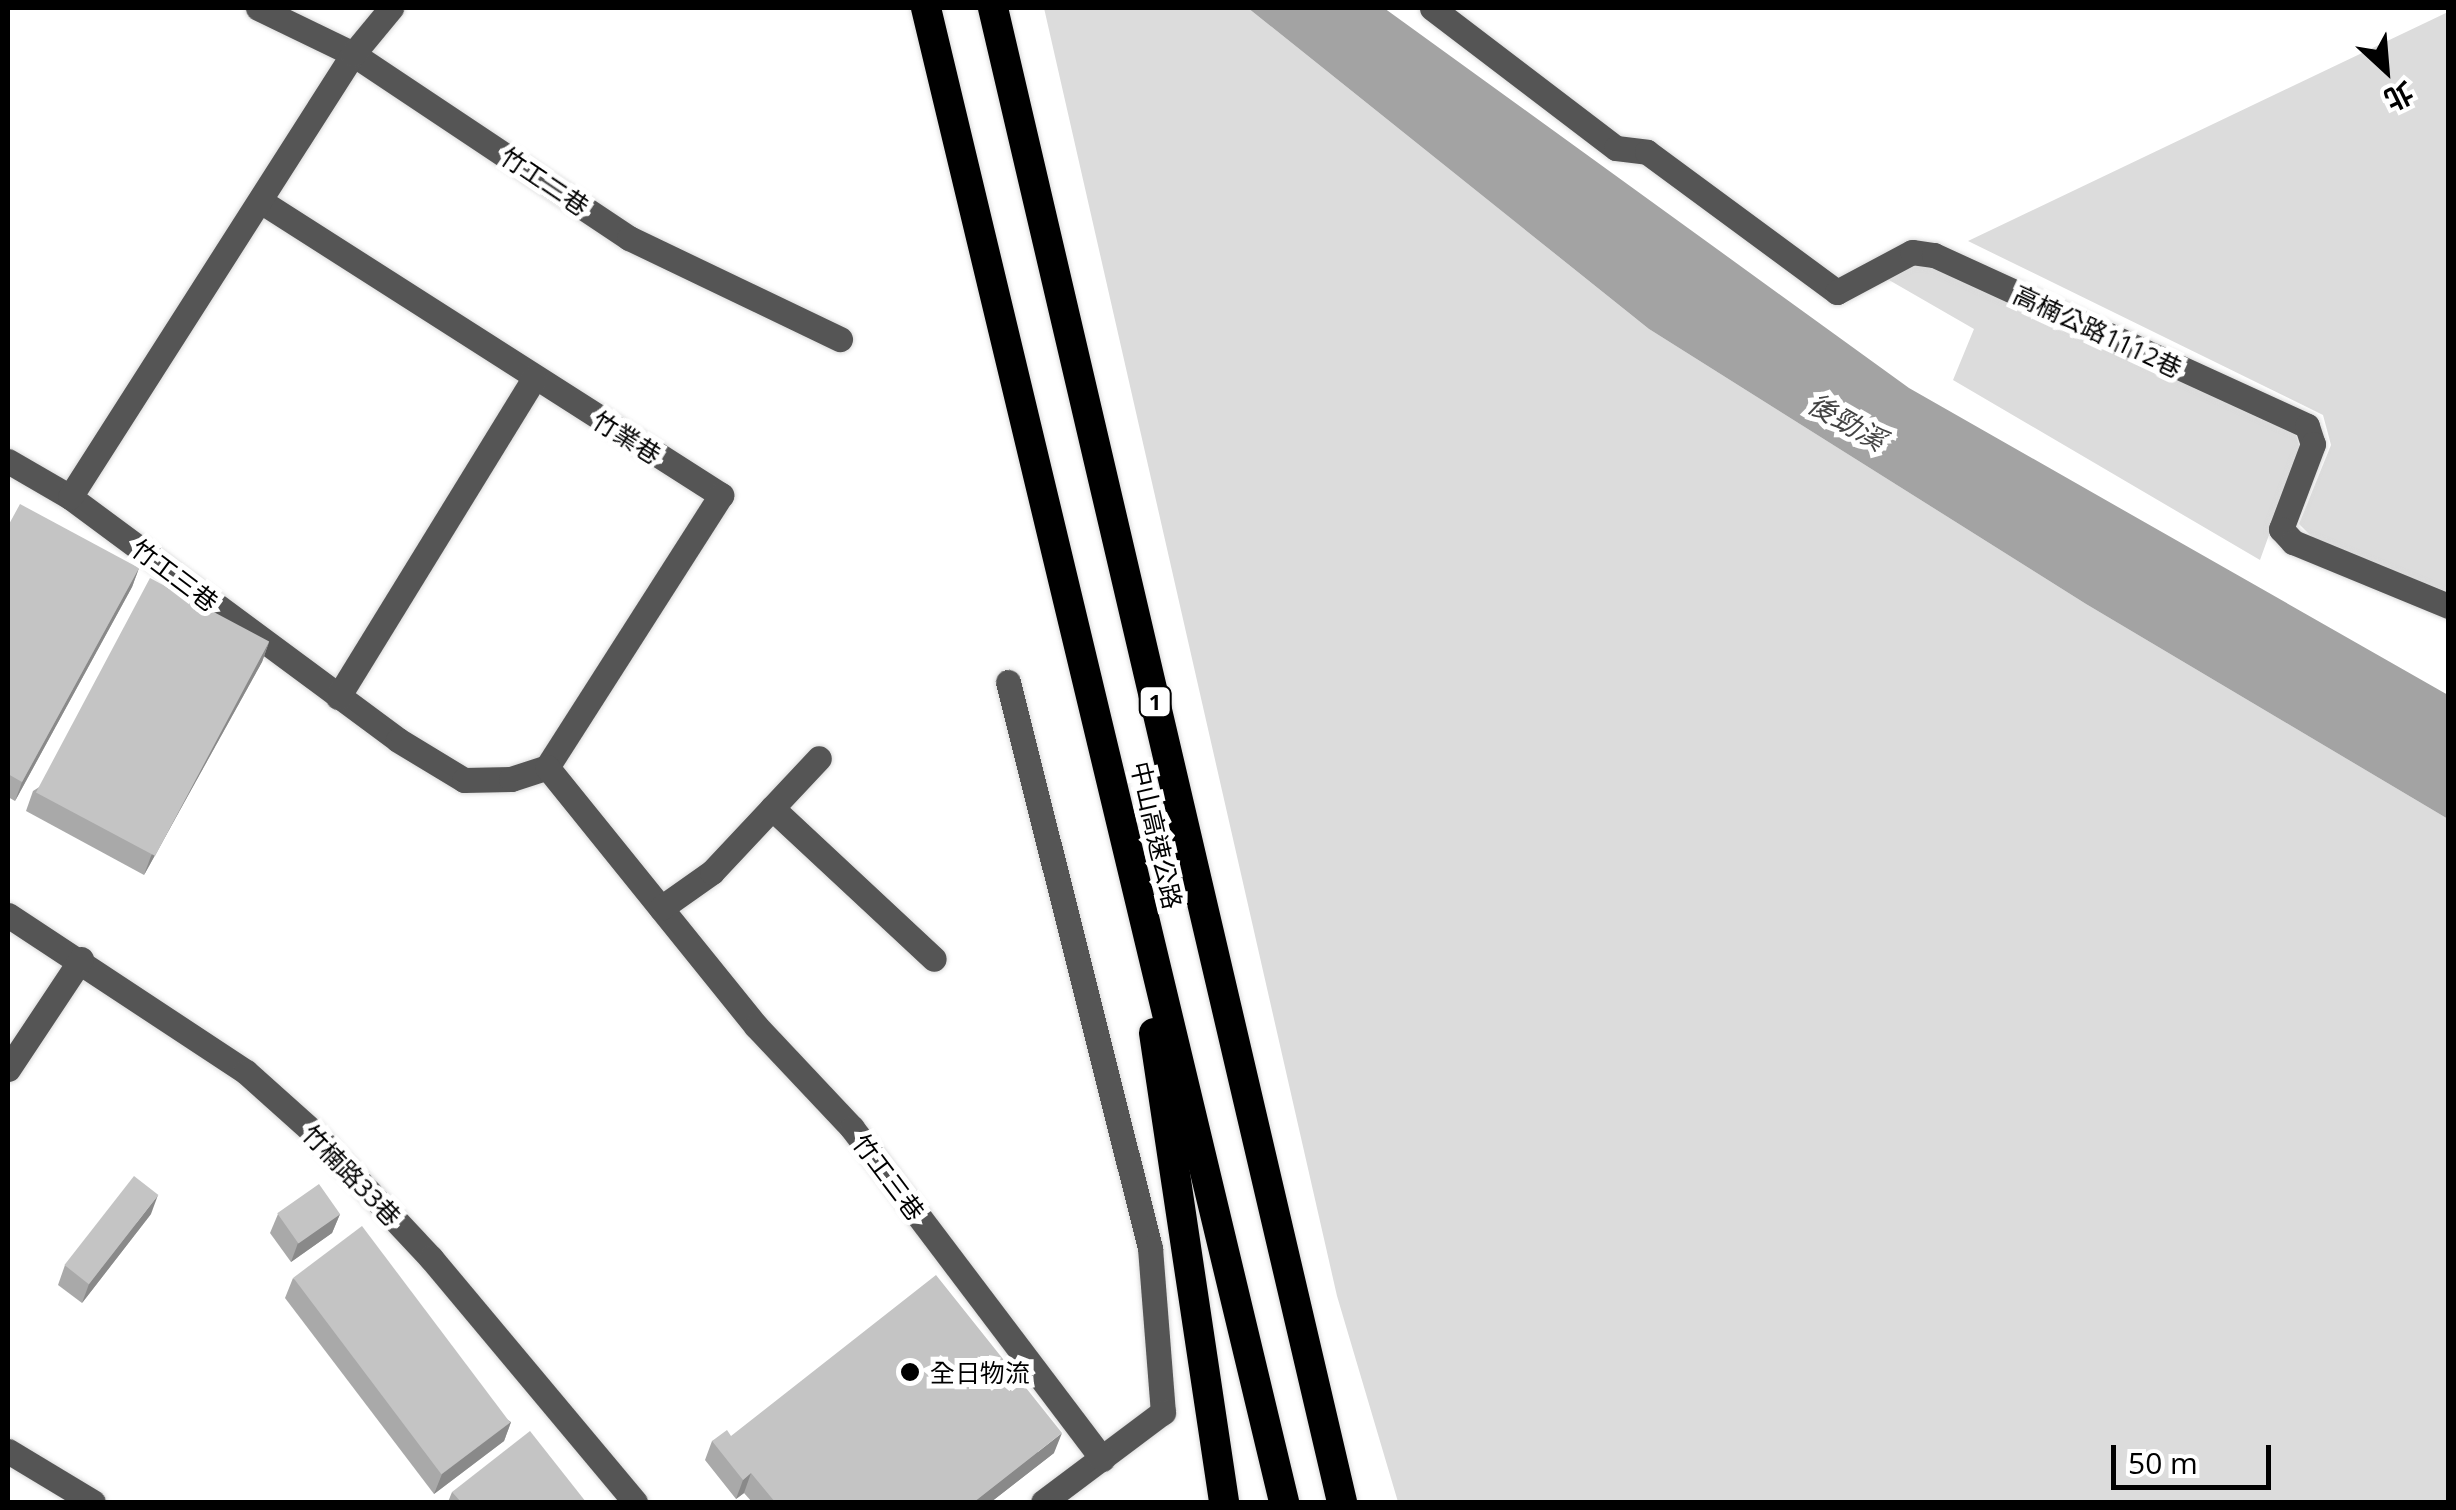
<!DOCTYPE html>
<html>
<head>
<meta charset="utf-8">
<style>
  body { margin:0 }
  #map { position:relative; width:2456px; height:1510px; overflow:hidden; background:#fff; font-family:"Open Sans","Noto Sans TC",sans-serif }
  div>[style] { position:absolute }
  .green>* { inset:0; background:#dcdcdc }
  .water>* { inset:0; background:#a3a3a3 }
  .roads { filter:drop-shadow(0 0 2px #dbdbdb) drop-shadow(0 0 2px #dbdbdb) }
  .minor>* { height:25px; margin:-12.5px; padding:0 12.5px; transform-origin:12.5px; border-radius:12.5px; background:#555 }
  .highway>* { height:30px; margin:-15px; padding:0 15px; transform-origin:15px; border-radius:15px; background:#000 }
  .wall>* { inset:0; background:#a9a9a9 }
  .shaded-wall>* { inset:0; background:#898989 }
  .building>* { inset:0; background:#c4c4c4; transform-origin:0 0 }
  .dots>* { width:28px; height:28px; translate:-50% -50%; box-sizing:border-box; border:5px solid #fff; border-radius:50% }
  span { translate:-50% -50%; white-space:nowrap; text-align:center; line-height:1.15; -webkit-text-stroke:10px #fff; paint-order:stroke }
  .shield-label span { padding:2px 8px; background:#fff; border:2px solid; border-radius:8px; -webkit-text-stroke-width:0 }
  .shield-label { font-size:22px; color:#000; font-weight:700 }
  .street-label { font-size:25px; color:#000 }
  .poi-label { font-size:25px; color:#000 }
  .left { translate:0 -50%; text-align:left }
  .water-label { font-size:28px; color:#444; font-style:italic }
  .frame { position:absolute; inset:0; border:10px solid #000; pointer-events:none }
  .north { position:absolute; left:2336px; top:20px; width:100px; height:100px; -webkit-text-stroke:8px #fff; paint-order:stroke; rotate:154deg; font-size:28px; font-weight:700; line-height:40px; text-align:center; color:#000 }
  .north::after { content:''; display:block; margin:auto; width:35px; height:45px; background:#000; clip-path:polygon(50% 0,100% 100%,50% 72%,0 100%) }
  .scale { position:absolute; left:2111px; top:1445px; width:160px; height:45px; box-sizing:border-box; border:5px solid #000; border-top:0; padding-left:12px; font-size:30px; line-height:35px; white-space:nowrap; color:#000; -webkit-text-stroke:8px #fff; paint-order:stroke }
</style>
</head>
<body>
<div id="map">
  <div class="green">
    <div style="clip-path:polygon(1044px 8px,1248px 8px,1649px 329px,2086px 604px,2448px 819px,2448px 1502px,1398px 1502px,1337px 1296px)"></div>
    <div style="clip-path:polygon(2448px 12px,2448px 592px,2317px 542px,2299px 524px,2331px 445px,2323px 415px,1968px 241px)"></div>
    <div style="clip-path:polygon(1925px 258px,2295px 431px,2300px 449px,2260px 560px,1953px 380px,1974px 329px,1882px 276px)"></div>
  </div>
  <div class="water">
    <div style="clip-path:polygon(1248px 8px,1384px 8px,1909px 388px,2448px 695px,2448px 819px,2086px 604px,1649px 329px)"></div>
  </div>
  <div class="roads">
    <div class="minor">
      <div style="left:258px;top:8px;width:106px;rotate:25.8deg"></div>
      <div style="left:353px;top:54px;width:332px;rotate:33.7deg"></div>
      <div style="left:629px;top:238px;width:234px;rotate:25.6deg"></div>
      <div style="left:1432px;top:8px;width:231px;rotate:37.3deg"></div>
      <div style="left:1616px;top:148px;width:31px;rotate:7deg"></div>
      <div style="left:1647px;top:152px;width:236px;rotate:36.4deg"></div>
      <div style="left:1837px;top:292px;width:85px;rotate:-28.1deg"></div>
      <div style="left:1912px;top:252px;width:22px;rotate:8deg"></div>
      <div style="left:1934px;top:255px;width:410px;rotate:24.6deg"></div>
      <div style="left:2307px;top:426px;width:19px;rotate:72deg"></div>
      <div style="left:2313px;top:444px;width:91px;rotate:110.6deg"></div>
      <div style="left:2281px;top:529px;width:18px;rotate:47deg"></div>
      <div style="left:2293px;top:542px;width:168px;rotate:22.4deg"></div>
      <div style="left:262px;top:202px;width:545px;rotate:32.55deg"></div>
      <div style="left:721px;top:495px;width:323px;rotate:122.6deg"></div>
      <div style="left:8px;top:461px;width:72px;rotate:30.1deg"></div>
      <div style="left:70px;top:497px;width:408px;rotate:36.5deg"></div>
      <div style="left:398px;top:740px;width:77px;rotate:31.2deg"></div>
      <div style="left:464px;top:780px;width:47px;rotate:-1.2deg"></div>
      <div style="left:511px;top:779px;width:38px;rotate:-18deg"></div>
      <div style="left:70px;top:497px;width:526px;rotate:-57.43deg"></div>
      <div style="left:353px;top:54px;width:60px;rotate:-50.4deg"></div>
      <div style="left:1008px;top:682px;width:584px;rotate:75.92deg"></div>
      <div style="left:1150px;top:1248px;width:165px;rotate:85.5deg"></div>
      <div style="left:1163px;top:1412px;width:150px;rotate:143.1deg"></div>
      <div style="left:338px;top:697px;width:374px;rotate:-58.4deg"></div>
      <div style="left:547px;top:767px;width:333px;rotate:51.1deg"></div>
      <div style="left:756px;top:1026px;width:140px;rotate:46.7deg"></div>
      <div style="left:852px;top:1128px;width:415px;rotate:52.9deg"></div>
      <div style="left:772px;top:808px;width:221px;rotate:43deg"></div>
      <div style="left:661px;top:908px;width:62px;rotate:-35.2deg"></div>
      <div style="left:712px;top:872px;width:156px;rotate:-46.8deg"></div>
      <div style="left:8px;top:915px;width:285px;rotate:33.4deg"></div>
      <div style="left:246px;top:1072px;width:90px;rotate:41.8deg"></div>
      <div style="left:313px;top:1132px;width:173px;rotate:46.9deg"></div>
      <div style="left:431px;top:1258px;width:318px;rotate:50.1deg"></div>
      <div style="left:8px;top:1069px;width:132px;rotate:-56.4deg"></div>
      <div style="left:8px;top:1451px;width:99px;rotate:31deg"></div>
    </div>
    <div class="highway">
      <div style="left:926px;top:8px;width:1536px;rotate:76.52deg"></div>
      <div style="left:993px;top:8px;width:1534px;rotate:76.85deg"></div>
      <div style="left:1154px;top:1033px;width:474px;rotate:81.5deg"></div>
    </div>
  </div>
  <div class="wall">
    <div style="clip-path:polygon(8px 526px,139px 568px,132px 587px,15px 801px,8px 797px)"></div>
    <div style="clip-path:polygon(269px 642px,262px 662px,144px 875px,26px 811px,33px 791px)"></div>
    <div style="clip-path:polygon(151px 1214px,82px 1303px,58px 1285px,65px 1265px)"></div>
    <div style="clip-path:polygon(278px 1214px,340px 1214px,332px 1233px,291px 1262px,270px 1233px)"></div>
    <div style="clip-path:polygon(293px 1278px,511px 1422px,504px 1441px,434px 1494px,285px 1298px)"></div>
    <div style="clip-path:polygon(731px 1436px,1054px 1453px,991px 1502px,752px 1502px,744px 1493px,736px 1499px,705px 1460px,712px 1441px)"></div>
    <div style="clip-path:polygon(452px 1492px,586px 1502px,448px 1502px)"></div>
  </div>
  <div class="shaded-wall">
    <div style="clip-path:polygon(139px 568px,132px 587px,15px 801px,22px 782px)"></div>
    <div style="clip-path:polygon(269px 642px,262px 662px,144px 875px,151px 856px)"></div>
    <div style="clip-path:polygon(158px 1195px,151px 1214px,82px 1303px,89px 1284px)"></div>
    <div style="clip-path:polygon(340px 1214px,332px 1233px,291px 1262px,298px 1243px)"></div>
    <div style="clip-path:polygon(511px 1422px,504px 1441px,434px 1494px,442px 1474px)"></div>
    <div style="clip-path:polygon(1062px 1433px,1054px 1453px,991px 1502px,974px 1502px)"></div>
    <div style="clip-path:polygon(751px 1473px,744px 1493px,736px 1499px,743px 1480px)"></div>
  </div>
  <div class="building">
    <div style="clip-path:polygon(20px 504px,139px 568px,22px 782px,8px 774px,8px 526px)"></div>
    <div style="left:150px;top:578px;width:135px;height:243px;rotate:28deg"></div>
    <div style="left:134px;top:1176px;width:31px;height:113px;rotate:38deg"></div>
    <div style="left:319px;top:1184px;width:37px;height:51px;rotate:55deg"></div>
    <div style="left:362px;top:1226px;width:246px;height:86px;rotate:53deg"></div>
    <div style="clip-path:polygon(936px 1275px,1062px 1433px,974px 1502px,775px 1502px,751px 1473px,743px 1480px,712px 1441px,727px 1430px,731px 1436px)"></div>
    <div style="clip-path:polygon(530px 1431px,586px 1502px,461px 1502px,452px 1492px)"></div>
  </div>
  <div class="dots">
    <div style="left:910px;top:1372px;background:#000"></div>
  </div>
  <div class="shield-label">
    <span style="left:1155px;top:702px">1</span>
  </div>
  <div class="street-label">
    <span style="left:545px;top:181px;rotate:34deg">竹工二巷</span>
    <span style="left:2098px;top:331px;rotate:25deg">高楠公路1112巷</span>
    <span style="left:627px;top:437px;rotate:32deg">竹業巷</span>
    <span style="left:175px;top:575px;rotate:37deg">竹工三巷</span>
    <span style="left:1157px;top:835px;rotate:77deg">中山高速公路</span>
    <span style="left:352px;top:1175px;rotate:46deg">竹楠路33巷</span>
    <span style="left:889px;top:1177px;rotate:53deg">竹工三巷</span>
  </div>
  <div class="poi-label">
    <span class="left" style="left:930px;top:1372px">全日物流</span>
  </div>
  <div class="water-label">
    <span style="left:1847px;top:421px;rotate:30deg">後勁溪</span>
  </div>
  <div class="frame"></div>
  <div class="north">北</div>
  <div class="scale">50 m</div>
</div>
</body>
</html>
